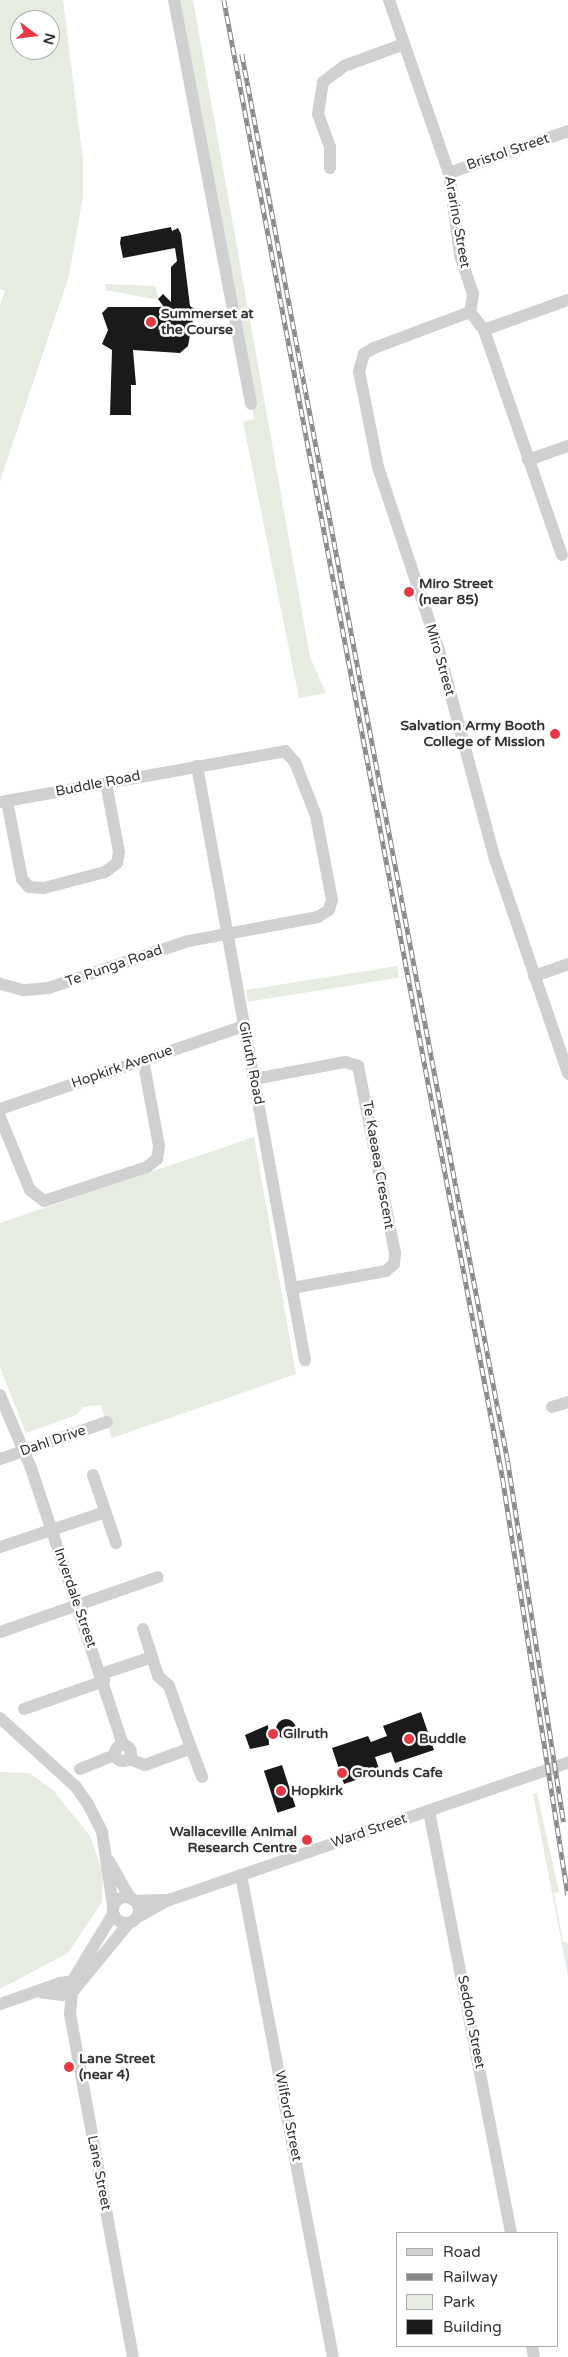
<!DOCTYPE html>
<html>
<head>
<meta charset="utf-8">
<style>
  body { margin:0 }
  #map { position:relative; width:568px; height:2357px; overflow:hidden; background:#fff; font-family:"Varela Round",sans-serif }
  div>[style] { position:absolute }
  .green>* { inset:0; background:#e6ecdf; transform-origin:0 0 }
  .building>* { inset:0; background:#1a1a1a; transform-origin:0 0 }
  .round { border-radius:50% }
  .minor>* { height:12px; margin:-6px; padding:0 6px; transform-origin:6px; border-radius:6px; background:#d0d0d0 }
  .minor>.ring { margin:-6px; padding:0; box-sizing:content-box; background:none; border:12px solid #d0d0d0; border-radius:50% }
  .rail>* { height:4.5px; margin-top:-2.25px; transform-origin:0; background:repeating-linear-gradient(90deg,#fff 0 8px,#888 0 16px); box-sizing:border-box; border-block:1px solid #888 }
  .dots>* { width:14px; height:14px; translate:-50% -50%; box-sizing:border-box; border:2px solid #fff; border-radius:50% }
  span { translate:-50% -50%; white-space:nowrap; text-align:center; line-height:1.15; -webkit-text-stroke:5px #fff; paint-order:stroke }
  .street-label { font-size:14px; color:#333 }
  .poi-label { font-size:14px; color:#333; font-weight:700 }
  .left { translate:0 -50%; text-align:left }
  .right { translate:-100% -50%; text-align:right }
  .legend { position:absolute; left:396px; top:2232px; width:162px; height:115px; box-sizing:border-box; background:#fff; border:1px solid #adadad; margin:0; padding:6px 9px; list-style:none; font-size:15px; color:#333 }
  .legend li { display:flex; align-items:center; gap:10px; height:25px }
  .legend b { width:25px; border:1px solid #adadad }
  .north { position:absolute; left:10px; top:10px; width:50px; height:50px; box-sizing:border-box; background:#fff; border:1px solid #adadad; border-radius:50%; rotate:105deg; font-size:14px; font-weight:700; line-height:20px; text-align:center; color:#333 }
  .north::after { content:''; display:block; margin:auto; width:18px; height:22px; background:#e63946; clip-path:polygon(50% 0,100% 100%,50% 72%,0 100%) }
</style>
</head>
<body>
<div id="map">
  <div class="green">
    <div style="clip-path:polygon(evenodd,0 0,63px 0,83px 160px,83px 196px,69px 276px,0 481px,0 305px,5px 291px,0 289px,0 0,20px 20px,50px 20px,50px 50px,20px 50px,20px 20px)"></div>
    <div style="clip-path:polygon(179px 0,193px 0,310px 657px,326px 693px,299px 698px,243px 422px,254px 419px)"></div>
    <div style="clip-path:polygon(106px 284px,155px 286px,159px 300px,105px 290px)"></div>
    <div style="left:397px;top:966px;width:12px;height:153px;rotate:81deg"></div>
    <div style="clip-path:polygon(254px 1137px,296px 1374px,112px 1438px,101px 1405px,83px 1407px,76px 1415px,26px 1433px,0 1368px,0 1223px)"></div>
    <div style="clip-path:polygon(0 1772px,29px 1773px,53px 1790px,90px 1836px,103px 1873px,102px 1902px,68px 1953px,0 1989px)"></div>
    <div style="clip-path:polygon(537px 1793px,559px 1892px,554px 1893px,563px 1941px,568px 1943px,568px 1976px,533px 1794px)"></div>
  </div>
  <div class="building">
    <div style="clip-path:polygon(171px 227px,172px 231px,178px 228px,181px 234px,190px 306px,195px 309px,188px 346px,180px 353px,133px 350px,136px 385px,131px 385px,131px 415px,110px 415px,112px 350px,102px 344px,108px 330px,102px 313px,108px 307px,164px 307px,158px 299px,163px 294px,171px 302px,171px 267px,177px 261px,175px 248px,123px 258px,120px 243px,121px 237px)"></div>
    <div style="clip-path:polygon(421px 1712px,434px 1750px,395px 1763px,391px 1752px,375px 1757px,380px 1772px,344px 1784px,332px 1748px,368px 1736px,371px 1742px,387px 1736px,383px 1726px)"></div>
    <div class="round" style="left:276px;top:1719px;width:20px;height:20px"></div>
    <div style="clip-path:polygon(268px 1725px,269px 1745px,250px 1749px,245px 1735px)"></div>
    <div style="left:282px;top:1765px;width:44px;height:19px;rotate:72deg"></div>
  </div>
  <div class="minor">
    <div style="left:174px;top:0;width:411px;rotate:79.2deg"></div>
    <div style="left:389px;top:0;width:183px;rotate:70.9deg"></div>
    <div style="left:449px;top:173px;width:83px;rotate:82.4deg"></div>
    <div style="left:460px;top:255px;width:41px;rotate:71.6deg"></div>
    <div style="left:473px;top:294px;width:18px;rotate:99deg"></div>
    <div style="left:330px;top:168px;width:21px;rotate:-90deg"></div>
    <div style="left:330px;top:147px;width:35px;rotate:-110deg"></div>
    <div style="left:318px;top:114px;width:32px;rotate:-81deg"></div>
    <div style="left:323px;top:82px;width:26px;rotate:-37deg"></div>
    <div style="left:344px;top:66px;width:64px;rotate:-20.1deg"></div>
    <div style="left:449px;top:173px;width:126px;rotate:-19.4deg"></div>
    <div style="left:470px;top:312px;width:103px;rotate:159.4deg"></div>
    <div style="left:374px;top:348px;width:12px;rotate:149deg"></div>
    <div style="left:364px;top:354px;width:18px;rotate:106deg"></div>
    <div style="left:359px;top:371px;width:98px;rotate:78.8deg"></div>
    <div style="left:378px;top:467px;width:190px;rotate:71.6deg"></div>
    <div style="left:438px;top:647px;width:220px;rotate:75deg"></div>
    <div style="left:495px;top:859px;width:227px;rotate:71.2deg"></div>
    <div style="left:470px;top:312px;width:23px;rotate:52deg"></div>
    <div style="left:484px;top:330px;width:238px;rotate:70.9deg"></div>
    <div style="left:484px;top:330px;width:89px;rotate:-19.7deg"></div>
    <div style="left:528px;top:460px;width:42px;rotate:-19.3deg"></div>
    <div style="left:197px;top:766px;width:604px;rotate:79.7deg"></div>
    <div style="left:7px;top:801px;width:79px;rotate:79.1deg"></div>
    <div style="left:22px;top:879px;width:11px;rotate:49deg"></div>
    <div style="left:29px;top:887px;width:15px;rotate:4deg"></div>
    <div style="left:44px;top:888px;width:63px;rotate:-14.7deg"></div>
    <div style="left:105px;top:872px;width:15px;rotate:-37deg"></div>
    <div style="left:117px;top:863px;width:11px;rotate:-80deg"></div>
    <div style="left:119px;top:852px;width:70px;rotate:-100.7deg"></div>
    <div style="left:0;top:802px;width:290px;rotate:-10.1deg"></div>
    <div style="left:285px;top:751px;width:15px;rotate:48deg"></div>
    <div style="left:295px;top:762px;width:58px;rotate:68.7deg"></div>
    <div style="left:316px;top:816px;width:86px;rotate:79.2deg"></div>
    <div style="left:332px;top:900px;width:10px;rotate:107deg"></div>
    <div style="left:329px;top:910px;width:13px;rotate:148deg"></div>
    <div style="left:318px;top:917px;width:132px;rotate:169.5deg"></div>
    <div style="left:188px;top:941px;width:148px;rotate:161.4deg"></div>
    <div style="left:48px;top:988px;width:25px;rotate:175deg"></div>
    <div style="left:23px;top:990px;width:24px;rotate:-165deg"></div>
    <div style="left:534px;top:976px;width:36px;rotate:-19deg"></div>
    <div style="left:254px;top:1079px;width:93px;rotate:-10.6deg"></div>
    <div style="left:345px;top:1062px;width:14px;rotate:17deg"></div>
    <div style="left:358px;top:1066px;width:191px;rotate:78.8deg"></div>
    <div style="left:395px;top:1253px;width:11px;rotate:95deg"></div>
    <div style="left:394px;top:1264px;width:11px;rotate:139deg"></div>
    <div style="left:386px;top:1271px;width:96px;rotate:169.7deg"></div>
    <div style="left:0;top:1109px;width:258px;rotate:-18.8deg"></div>
    <div style="left:0;top:1117px;width:79px;rotate:67.7deg"></div>
    <div style="left:30px;top:1190px;width:18px;rotate:38deg"></div>
    <div style="left:44px;top:1201px;width:108px;rotate:-18.3deg"></div>
    <div style="left:147px;top:1167px;width:13px;rotate:-39deg"></div>
    <div style="left:157px;top:1159px;width:13px;rotate:-81deg"></div>
    <div style="left:159px;top:1146px;width:87px;rotate:-100.5deg"></div>
    <div style="left:0;top:1395px;width:79px;rotate:67deg"></div>
    <div style="left:31px;top:1468px;width:292px;rotate:71.6deg"></div>
    <div style="left:552px;top:1407px;width:17px;rotate:-17deg"></div>
    <div style="left:0;top:1459px;width:113px;rotate:-19.1deg"></div>
    <div style="left:93px;top:1475px;width:72px;rotate:71.3deg"></div>
    <div style="left:0;top:1547px;width:111px;rotate:-18.4deg"></div>
    <div style="left:143px;top:1629px;width:29px;rotate:72deg"></div>
    <div style="left:0;top:1632px;width:167px;rotate:-19.2deg"></div>
    <div style="left:101px;top:1674px;width:54px;rotate:-18.4deg"></div>
    <div style="left:152px;top:1657px;width:20px;rotate:72deg"></div>
    <div style="left:158px;top:1676px;width:15px;rotate:42deg"></div>
    <div style="left:169px;top:1686px;width:66px;rotate:70.5deg"></div>
    <div style="left:191px;top:1748px;width:49px;rotate:159.7deg"></div>
    <div style="left:145px;top:1765px;width:17px;rotate:-159deg"></div>
    <div style="left:24px;top:1709px;width:85px;rotate:-19.3deg"></div>
    <div style="left:0;top:1718px;width:103px;rotate:42.2deg"></div>
    <div style="left:76px;top:1787px;width:21px;rotate:55deg"></div>
    <div style="left:88px;top:1804px;width:31px;rotate:63deg"></div>
    <div style="left:102px;top:1832px;width:75px;rotate:81.5deg"></div>
    <div class="ring" style="left:115px;top:1745px;width:4px;height:4px"></div>
    <div style="left:191px;top:1748px;width:31px;rotate:69deg"></div>
    <div style="left:80px;top:1769px;width:38px;rotate:-22deg"></div>
    <div style="left:429px;top:1811px;width:430px;rotate:79deg"></div>
    <div style="left:109px;top:1861px;width:43px;rotate:60.4deg"></div>
    <div style="left:241px;top:1875px;width:491px;rotate:79.2deg"></div>
    <div class="ring" style="left:113px;top:1897px;width:14px;height:14px"></div>
    <div style="left:135px;top:1901px;width:34px;rotate:-2deg"></div>
    <div style="left:113px;top:1914px;width:77px;rotate:121.2deg"></div>
    <div style="left:73px;top:1980px;width:34px;rotate:95deg"></div>
    <div style="left:70px;top:2014px;width:349px;rotate:79.6deg"></div>
    <div style="left:136px;top:1918px;width:38px;rotate:-29deg"></div>
    <div style="left:169px;top:1900px;width:422px;rotate:-19deg"></div>
    <div style="left:40px;top:1992px;width:22px;rotate:8deg"></div>
    <div style="left:62px;top:1995px;width:13px;rotate:-23deg"></div>
    <div style="left:74px;top:1990px;width:87px;rotate:-50.6deg"></div>
    <div style="left:0;top:2004px;width:64px;rotate:-19.3deg"></div>
    <div style="left:60px;top:1983px;width:7px;rotate:-8deg"></div>
    <div style="left:67px;top:1982px;width:11px;rotate:49deg"></div>
    <div style="left:532px;top:2346px;width:11px;rotate:80deg"></div>
  </div>
  <div class="rail">
    <div style="left:224px;top:0;width:1506px;rotate:79.32deg"></div>
    <div style="left:503px;top:1480px;width:420px;rotate:81.1deg"></div>
    <div style="left:242px;top:54px;width:1433px;rotate:79.3deg"></div>
    <div style="left:508px;top:1462px;width:364px;rotate:81.2deg"></div>
  </div>
  <div class="dots">
    <div style="left:151px;top:322px;background:#e63946"></div>
    <div style="left:409px;top:592px;background:#e63946"></div>
    <div style="left:555px;top:734px;background:#e63946"></div>
    <div style="left:273px;top:1734px;background:#e63946"></div>
    <div style="left:409px;top:1739px;background:#e63946"></div>
    <div style="left:342px;top:1773px;background:#e63946"></div>
    <div style="left:281px;top:1791px;background:#e63946"></div>
    <div style="left:307px;top:1840px;background:#e63946"></div>
    <div style="left:69px;top:2067px;background:#e63946"></div>
  </div>
  <div class="street-label">
    <span style="left:508px;top:152px;rotate:-19deg">Bristol Street</span>
    <span style="left:457px;top:222px;rotate:80deg">Ararino Street</span>
    <span style="left:440px;top:660px;rotate:74deg">Miro Street</span>
    <span style="left:98px;top:784px;rotate:-11deg">Buddle Road</span>
    <span style="left:114px;top:966px;rotate:-19deg">Te Punga Road</span>
    <span style="left:251px;top:1063px;rotate:79deg">Gilruth Road</span>
    <span style="left:122px;top:1067px;rotate:-19deg">Hopkirk Avenue</span>
    <span style="left:378px;top:1165px;rotate:80deg">Te Kaeaea Crescent</span>
    <span style="left:53px;top:1441px;rotate:-19deg">Dahl Drive</span>
    <span style="left:75px;top:1598px;rotate:71deg">Inverdale Street</span>
    <span style="left:369px;top:1831px;rotate:-19deg">Ward Street</span>
    <span style="left:471px;top:2022px;rotate:79deg">Seddon Street</span>
    <span style="left:288px;top:2116px;rotate:79deg">Wilford Street</span>
    <span style="left:99px;top:2173px;rotate:79deg">Lane Street</span>
  </div>
  <div class="poi-label">
    <span class="left" style="left:161px;top:322px">Summerset at<br>the Course</span>
    <span class="left" style="left:419px;top:592px">Miro Street<br>(near 85)</span>
    <span class="right" style="left:545px;top:734px">Salvation Army Booth<br>College of Mission</span>
    <span class="left" style="left:283px;top:1734px">Gilruth</span>
    <span class="left" style="left:419px;top:1739px">Buddle</span>
    <span class="left" style="left:352px;top:1773px">Grounds Cafe</span>
    <span class="left" style="left:291px;top:1791px">Hopkirk</span>
    <span class="right" style="left:297px;top:1840px">Wallaceville Animal<br>Research Centre</span>
    <span class="left" style="left:79px;top:2067px">Lane Street<br>(near 4)</span>
  </div>
  <ul class="legend">
  <li><b style="height:6px;background:#d0d0d0"></b>Road</li>
  <li><b style="height:6px;background:#888"></b>Railway</li>
  <li><b style="height:14px;background:#e6ecdf"></b>Park</li>
  <li><b style="height:14px;background:#1a1a1a"></b>Building</li>
  </ul>
  <div class="north">N</div>
</div>
</body>
</html>
